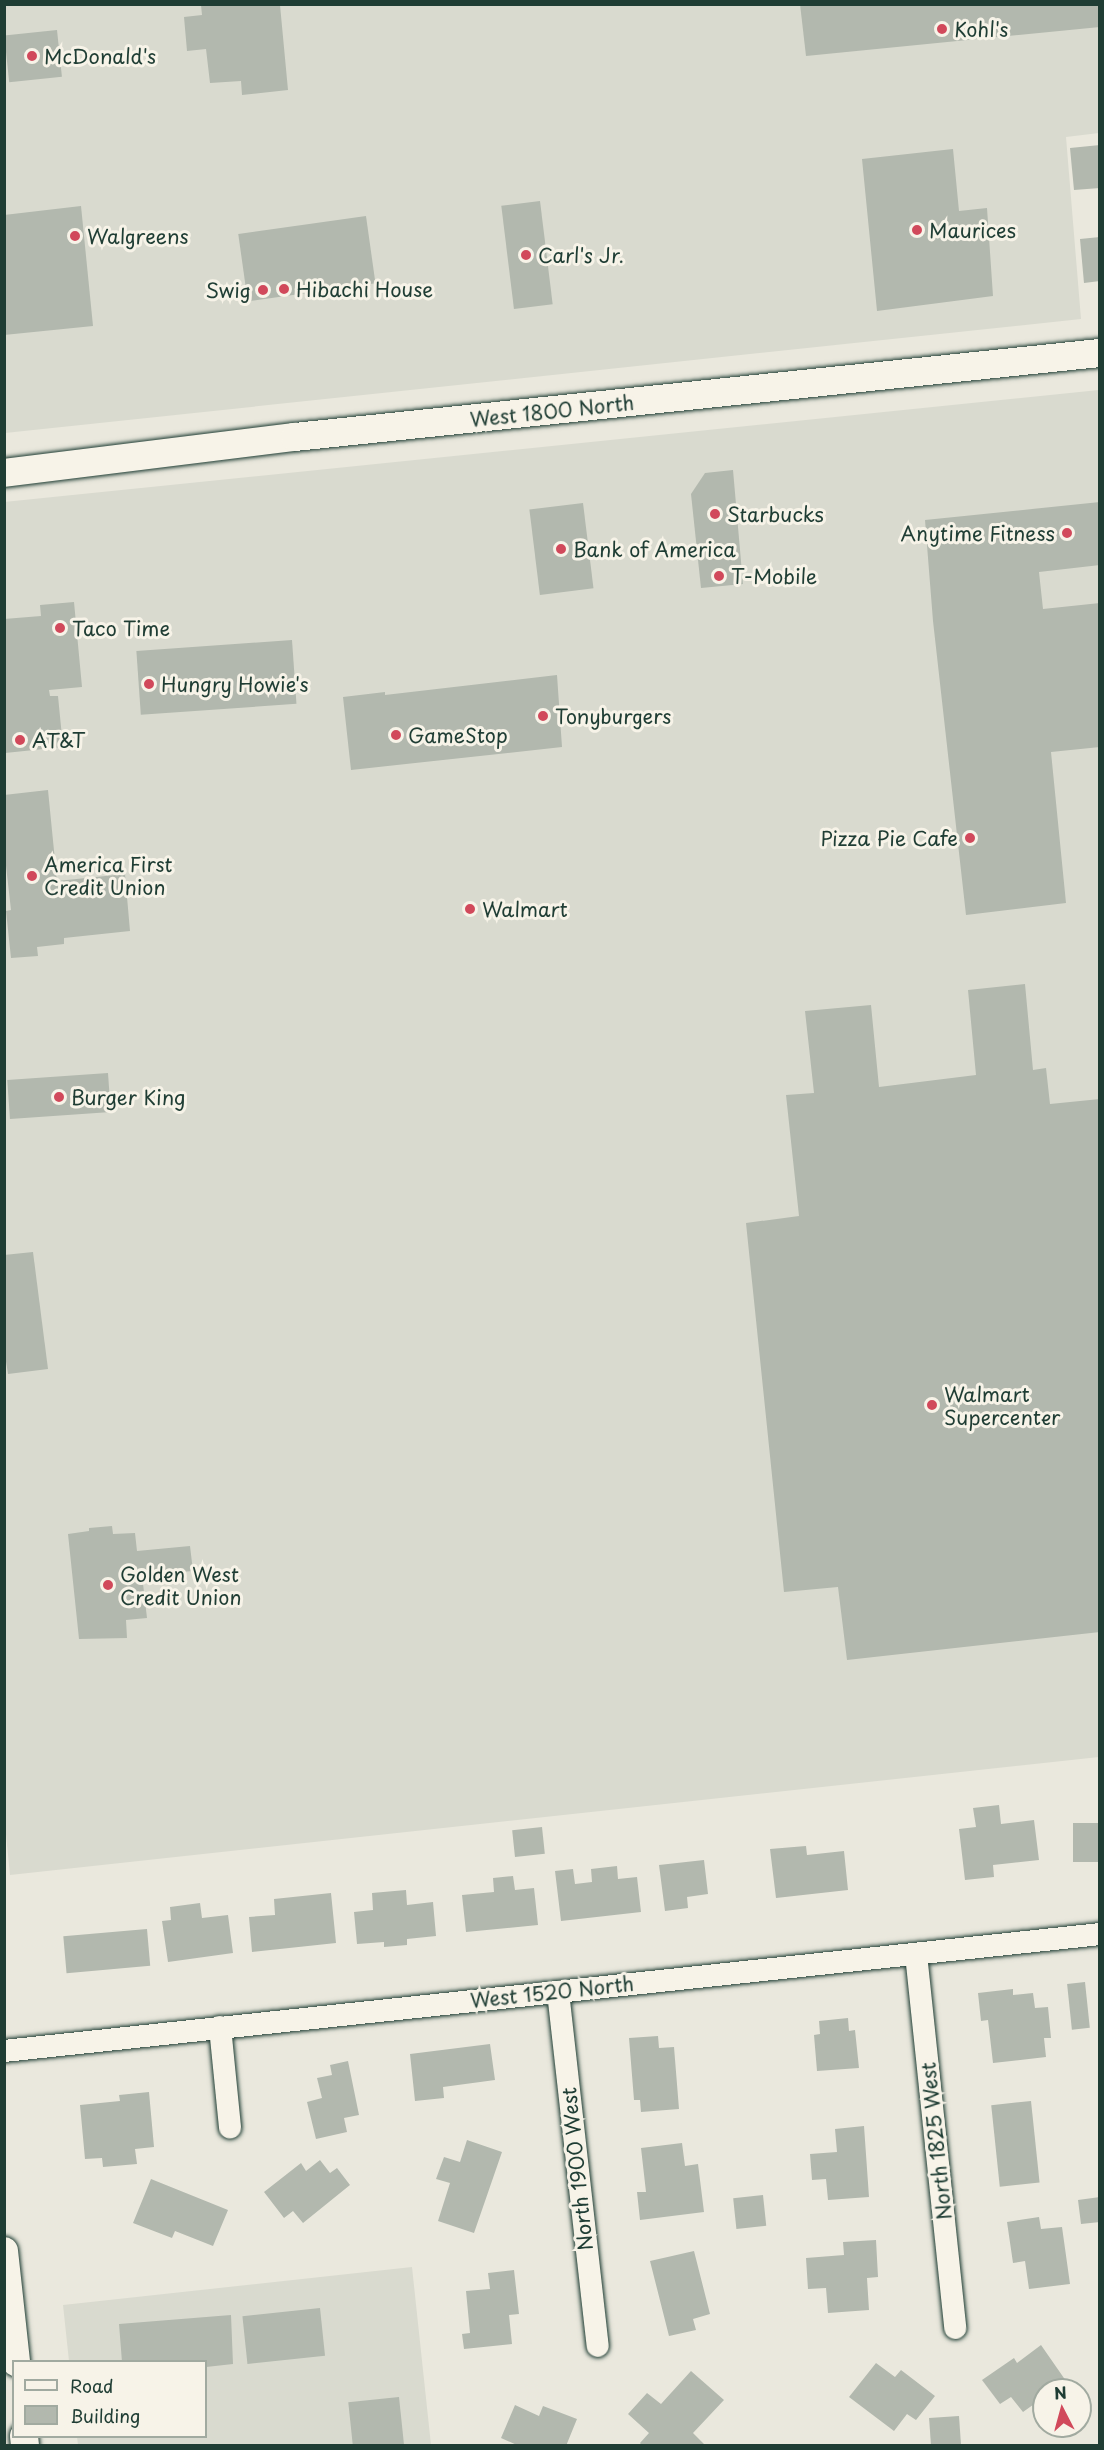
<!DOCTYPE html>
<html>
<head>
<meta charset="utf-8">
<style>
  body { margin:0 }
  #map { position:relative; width:1104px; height:2450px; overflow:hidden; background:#eae8dd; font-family:"Playpen Sans",sans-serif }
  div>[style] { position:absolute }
  .built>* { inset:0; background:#d9dacf }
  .building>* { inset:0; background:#b2b8ae; transform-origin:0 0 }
  .roads { filter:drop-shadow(0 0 2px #1f3d34) drop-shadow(0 0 2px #1f3d34) }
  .minor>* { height:22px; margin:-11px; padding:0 11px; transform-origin:11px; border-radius:11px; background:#f7f3e8 }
  .major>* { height:28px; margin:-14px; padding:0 14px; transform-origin:14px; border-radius:14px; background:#f7f3e8 }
  .dots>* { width:16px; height:16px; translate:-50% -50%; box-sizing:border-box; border:3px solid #f7f3e8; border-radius:50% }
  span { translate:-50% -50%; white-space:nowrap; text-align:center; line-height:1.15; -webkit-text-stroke:6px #f7f3e8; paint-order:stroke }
  .poi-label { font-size:20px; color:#1f3d34 }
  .left { translate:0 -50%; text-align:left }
  .right { translate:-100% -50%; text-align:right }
  .street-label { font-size:20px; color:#1f3d34 }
  .frame { position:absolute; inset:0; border:6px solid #1f3d34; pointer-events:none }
  .legend { position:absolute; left:12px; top:2360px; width:195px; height:78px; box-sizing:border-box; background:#f7f3e8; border:2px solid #a1aaa0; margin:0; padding:8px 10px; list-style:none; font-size:18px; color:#1f3d34 }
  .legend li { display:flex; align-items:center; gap:12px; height:30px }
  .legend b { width:30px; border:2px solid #a1aaa0 }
  .north { position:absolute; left:1032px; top:2378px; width:60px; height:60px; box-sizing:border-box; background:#f7f3e8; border:2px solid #a1aaa0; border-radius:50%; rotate:354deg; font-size:16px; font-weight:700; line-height:24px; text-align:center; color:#1f3d34 }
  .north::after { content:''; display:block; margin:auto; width:21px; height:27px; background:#d1495b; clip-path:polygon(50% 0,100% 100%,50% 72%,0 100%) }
</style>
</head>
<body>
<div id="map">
  <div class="built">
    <div style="clip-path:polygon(4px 5px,1099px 5px,1099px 133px,1066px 137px,1081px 319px,5px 433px)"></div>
    <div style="clip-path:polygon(1099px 390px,1099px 1757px,10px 1875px,4px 1814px,4px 502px)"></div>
    <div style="clip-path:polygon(412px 2267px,431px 2445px,78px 2445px,77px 2437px,206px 2436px,206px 2362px,69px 2361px,63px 2305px)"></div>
  </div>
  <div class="building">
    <div style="clip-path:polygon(800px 4px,1100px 4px,1100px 27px,806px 56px)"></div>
    <div style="clip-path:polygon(201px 5px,280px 5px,288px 90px,242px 95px,241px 81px,210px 83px,206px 49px,187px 51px,184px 17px,202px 15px)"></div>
    <div style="left:57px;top:30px;width:47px;height:53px;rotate:84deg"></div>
    <div style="clip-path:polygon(1100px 145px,1100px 188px,1074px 190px,1070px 148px)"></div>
    <div style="clip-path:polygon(953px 149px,959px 211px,987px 208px,993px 296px,877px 311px,862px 159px)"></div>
    <div style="left:540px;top:201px;width:104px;height:39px;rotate:83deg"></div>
    <div style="clip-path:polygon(81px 206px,93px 326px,4px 335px,4px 215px)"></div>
    <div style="left:366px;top:216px;width:68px;height:129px;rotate:82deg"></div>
    <div style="clip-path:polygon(1100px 237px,1100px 281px,1084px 283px,1080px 239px)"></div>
    <div style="clip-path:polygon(733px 470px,743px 584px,701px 588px,691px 494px,705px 473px)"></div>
    <div style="clip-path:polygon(1100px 502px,1100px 565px,1039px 572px,1043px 609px,1100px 603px,1100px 747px,1051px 752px,1066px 903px,966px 915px,933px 621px,925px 520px)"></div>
    <div style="left:583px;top:503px;width:86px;height:54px;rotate:83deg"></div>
    <div style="clip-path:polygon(74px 602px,82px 687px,49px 690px,50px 696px,58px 696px,63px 747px,5px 753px,4px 619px,41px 616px,40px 605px)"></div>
    <div style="left:292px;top:640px;width:64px;height:156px;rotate:86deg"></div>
    <div style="clip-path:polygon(557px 675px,562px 747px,351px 770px,343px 697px,385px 692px,385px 695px)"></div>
    <div style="clip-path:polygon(48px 790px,57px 881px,125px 874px,130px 931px,64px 938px,64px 944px,37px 947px,38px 956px,11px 958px,6px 911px,11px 910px,4px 848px,4px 795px)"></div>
    <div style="clip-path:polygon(1025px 984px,1033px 1070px,1046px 1068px,1050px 1104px,1100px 1099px,1100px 1632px,847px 1660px,838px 1587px,784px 1592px,746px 1223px,799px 1216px,786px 1095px,814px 1093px,805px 1011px,871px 1005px,879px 1087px,976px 1075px,968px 990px)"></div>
    <div style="left:108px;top:1073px;width:39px;height:101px;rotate:86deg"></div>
    <div style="clip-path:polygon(33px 1252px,48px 1369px,8px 1374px,4px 1349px,4px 1255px)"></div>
    <div style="clip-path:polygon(112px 1526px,113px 1534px,135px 1533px,137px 1551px,190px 1546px,193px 1571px,142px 1575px,147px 1618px,126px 1620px,127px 1638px,79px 1639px,68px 1534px,89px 1531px,89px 1528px)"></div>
    <div style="clip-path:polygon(999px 1805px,1001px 1824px,1034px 1820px,1039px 1860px,993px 1865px,994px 1877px,965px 1880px,959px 1829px,976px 1827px,973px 1808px)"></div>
    <div style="left:1100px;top:1823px;width:39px;height:27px;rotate:90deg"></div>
    <div style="left:542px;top:1827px;width:27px;height:30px;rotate:84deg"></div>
    <div style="clip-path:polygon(806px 1846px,807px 1855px,844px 1851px,848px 1890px,776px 1898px,770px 1849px)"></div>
    <div style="clip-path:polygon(704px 1860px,708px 1894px,687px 1897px,688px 1908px,665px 1911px,659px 1865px)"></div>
    <div style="clip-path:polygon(617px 1866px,618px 1879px,637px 1877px,641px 1912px,561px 1921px,555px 1871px,573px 1869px,575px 1884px,592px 1882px,591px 1869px)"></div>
    <div style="clip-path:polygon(513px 1876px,515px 1890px,534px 1888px,538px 1925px,466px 1932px,462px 1895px,494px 1892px,493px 1878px)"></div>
    <div style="clip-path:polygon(406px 1890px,407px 1905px,433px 1902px,436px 1936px,407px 1939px,407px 1945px,384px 1947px,384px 1942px,357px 1944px,354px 1912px,373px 1910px,372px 1893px)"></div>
    <div style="clip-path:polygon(331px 1893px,336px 1943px,252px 1952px,249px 1917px,275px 1915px,274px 1899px)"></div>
    <div style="clip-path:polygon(200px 1903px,202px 1918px,228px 1915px,233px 1953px,168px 1962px,162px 1921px,171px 1920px,170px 1907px)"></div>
    <div style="left:147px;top:1929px;width:37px;height:84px;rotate:85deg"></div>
    <div style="left:1085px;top:1982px;width:46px;height:18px;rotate:84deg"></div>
    <div style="clip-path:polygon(1013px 1989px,1013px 1995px,1033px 1993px,1035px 2008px,1048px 2007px,1051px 2038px,1044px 2038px,1046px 2057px,993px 2063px,988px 2020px,981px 2021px,978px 1993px)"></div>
    <div style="clip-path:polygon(848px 2018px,849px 2031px,855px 2030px,859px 2068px,817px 2071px,814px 2035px,820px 2034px,819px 2021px)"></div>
    <div style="clip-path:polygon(658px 2036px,659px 2048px,674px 2047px,679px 2109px,641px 2112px,640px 2100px,634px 2100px,629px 2038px)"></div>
    <div style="clip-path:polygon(490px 2044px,495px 2080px,443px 2087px,444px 2098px,415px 2101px,410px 2054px)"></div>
    <div style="clip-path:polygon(348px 2061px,359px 2115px,344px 2118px,347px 2132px,316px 2139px,307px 2102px,322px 2098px,317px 2078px,332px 2075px,330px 2065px)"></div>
    <div style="clip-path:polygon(149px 2092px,154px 2147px,135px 2149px,137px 2164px,103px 2167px,102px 2158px,85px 2159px,80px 2105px,120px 2101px,119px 2095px)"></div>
    <div style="left:1031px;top:2101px;width:82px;height:40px;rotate:84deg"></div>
    <div style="clip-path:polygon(864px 2126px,869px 2197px,828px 2200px,826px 2179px,812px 2180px,810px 2154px,837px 2152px,835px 2129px)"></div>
    <div style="clip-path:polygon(467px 2140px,502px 2152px,474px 2233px,438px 2221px,450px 2183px,436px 2179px,444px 2157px,460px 2162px)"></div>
    <div style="clip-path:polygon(682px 2143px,685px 2166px,698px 2164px,704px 2212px,640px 2220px,637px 2192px,646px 2192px,641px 2148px)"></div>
    <div style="clip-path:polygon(320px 2160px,330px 2173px,337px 2168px,350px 2185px,303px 2223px,293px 2211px,284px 2218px,264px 2192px,301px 2163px,306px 2171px)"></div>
    <div style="clip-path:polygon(151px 2179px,228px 2210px,213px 2246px,175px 2231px,172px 2238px,133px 2223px)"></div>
    <div style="left:763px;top:2195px;width:31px;height:30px;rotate:84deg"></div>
    <div style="clip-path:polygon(1100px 2197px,1100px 2222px,1081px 2224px,1078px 2200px)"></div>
    <div style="clip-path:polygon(1039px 2217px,1041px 2229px,1062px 2227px,1070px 2284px,1029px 2289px,1025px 2261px,1013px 2263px,1007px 2222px)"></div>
    <div style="clip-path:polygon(876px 2240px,878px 2277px,867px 2278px,869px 2310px,828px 2313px,826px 2288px,808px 2289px,806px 2258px,844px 2255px,843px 2242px)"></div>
    <div style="clip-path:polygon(694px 2251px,710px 2314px,693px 2319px,696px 2330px,669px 2336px,650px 2261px)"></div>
    <div style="clip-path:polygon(514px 2270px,519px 2314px,509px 2315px,512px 2344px,464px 2349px,462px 2334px,470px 2333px,466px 2291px,490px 2289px,488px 2273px)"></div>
    <div style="left:320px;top:2308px;width:48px;height:78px;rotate:84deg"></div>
    <div style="clip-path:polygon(231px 2315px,233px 2364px,206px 2367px,206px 2362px,122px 2362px,119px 2324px)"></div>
    <div style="clip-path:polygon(1041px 2345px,1066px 2381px,1054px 2390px,1044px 2390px,1044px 2397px,1023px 2412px,1011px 2397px,1000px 2404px,982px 2380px,1014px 2358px,1017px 2363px)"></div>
    <div style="clip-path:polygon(876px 2363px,895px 2377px,901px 2370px,935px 2396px,916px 2420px,907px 2414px,894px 2431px,849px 2397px)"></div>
    <div style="clip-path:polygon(691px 2371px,724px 2400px,693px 2433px,706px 2446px,642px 2446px,640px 2443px,649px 2433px,628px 2414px,647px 2393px,661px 2404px)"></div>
    <div style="left:399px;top:2397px;width:49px;height:51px;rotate:84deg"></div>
    <div style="clip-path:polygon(515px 2405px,539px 2416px,543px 2406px,577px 2419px,566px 2446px,519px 2446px,501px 2438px)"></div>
    <div style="left:959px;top:2416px;width:30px;height:30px;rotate:86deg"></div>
  </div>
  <div class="roads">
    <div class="minor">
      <div style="left:916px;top:1954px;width:376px;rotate:84deg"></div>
      <div style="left:558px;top:1992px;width:356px;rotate:83.6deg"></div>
      <div style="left:220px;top:2027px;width:101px;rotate:84.3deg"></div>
      <div style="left:4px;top:2051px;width:1102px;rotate:-6.09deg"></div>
    </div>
    <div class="major">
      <div style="left:4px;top:473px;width:293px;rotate:-7.1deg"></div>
      <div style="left:295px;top:437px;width:809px;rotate:-5.96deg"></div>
      <div style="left:4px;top:2251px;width:112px;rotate:83.8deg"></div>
      <div style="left:24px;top:2436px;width:10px;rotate:84deg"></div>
    </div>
  </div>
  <div class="dots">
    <div style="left:942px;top:29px;background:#d1495b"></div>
    <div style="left:32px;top:56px;background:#d1495b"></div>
    <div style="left:917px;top:230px;background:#d1495b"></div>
    <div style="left:75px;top:236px;background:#d1495b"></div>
    <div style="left:526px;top:255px;background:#d1495b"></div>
    <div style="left:284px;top:289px;background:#d1495b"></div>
    <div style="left:263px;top:290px;background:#d1495b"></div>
    <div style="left:715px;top:514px;background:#d1495b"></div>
    <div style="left:1067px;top:533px;background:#d1495b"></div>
    <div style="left:561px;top:549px;background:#d1495b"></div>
    <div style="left:719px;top:576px;background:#d1495b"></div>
    <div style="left:60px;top:628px;background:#d1495b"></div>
    <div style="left:149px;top:684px;background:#d1495b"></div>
    <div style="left:543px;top:716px;background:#d1495b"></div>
    <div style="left:396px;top:735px;background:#d1495b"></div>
    <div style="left:20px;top:740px;background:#d1495b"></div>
    <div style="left:970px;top:838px;background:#d1495b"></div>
    <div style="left:32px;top:876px;background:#d1495b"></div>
    <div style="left:470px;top:909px;background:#d1495b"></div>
    <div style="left:59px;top:1097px;background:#d1495b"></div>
    <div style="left:932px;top:1405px;background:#d1495b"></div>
    <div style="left:108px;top:1585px;background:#d1495b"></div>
  </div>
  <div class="poi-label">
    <span class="left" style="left:954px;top:29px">Kohl's</span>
    <span class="left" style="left:44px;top:56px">McDonald's</span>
    <span class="left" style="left:929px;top:230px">Maurices</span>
    <span class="left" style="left:87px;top:236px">Walgreens</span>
    <span class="left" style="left:538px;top:255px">Carl's Jr.</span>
    <span class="left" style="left:296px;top:289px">Hibachi House</span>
    <span class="right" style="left:251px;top:290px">Swig</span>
    <span class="left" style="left:727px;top:514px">Starbucks</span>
    <span class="right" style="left:1055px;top:533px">Anytime Fitness</span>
    <span class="left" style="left:573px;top:549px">Bank of America</span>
    <span class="left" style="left:731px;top:576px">T-Mobile</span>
    <span class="left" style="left:72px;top:628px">Taco Time</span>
    <span class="left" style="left:161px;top:684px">Hungry Howie's</span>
    <span class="left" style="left:555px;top:716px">Tonyburgers</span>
    <span class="left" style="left:408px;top:735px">GameStop</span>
    <span class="left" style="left:32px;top:740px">AT&amp;T</span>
    <span class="right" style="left:958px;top:838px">Pizza Pie Cafe</span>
    <span class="left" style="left:44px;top:876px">America First<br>Credit Union</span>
    <span class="left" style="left:482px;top:909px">Walmart</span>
    <span class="left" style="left:71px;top:1097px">Burger King</span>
    <span class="left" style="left:944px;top:1406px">Walmart<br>Supercenter</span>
    <span class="left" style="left:120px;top:1586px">Golden West<br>Credit Union</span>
  </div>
  <div class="street-label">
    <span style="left:552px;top:411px;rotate:-6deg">West 1800 North</span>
    <span style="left:552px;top:1992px;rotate:-6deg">West 1520 North</span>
    <span style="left:936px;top:2141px;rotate:-96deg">North 1825 West</span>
    <span style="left:577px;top:2169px;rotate:-96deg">North 1900 West</span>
  </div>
  <div class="frame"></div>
  <ul class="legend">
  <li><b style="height:8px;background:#f7f3e8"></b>Road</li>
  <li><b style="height:16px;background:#b2b8ae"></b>Building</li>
  </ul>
  <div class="north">N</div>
</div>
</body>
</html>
